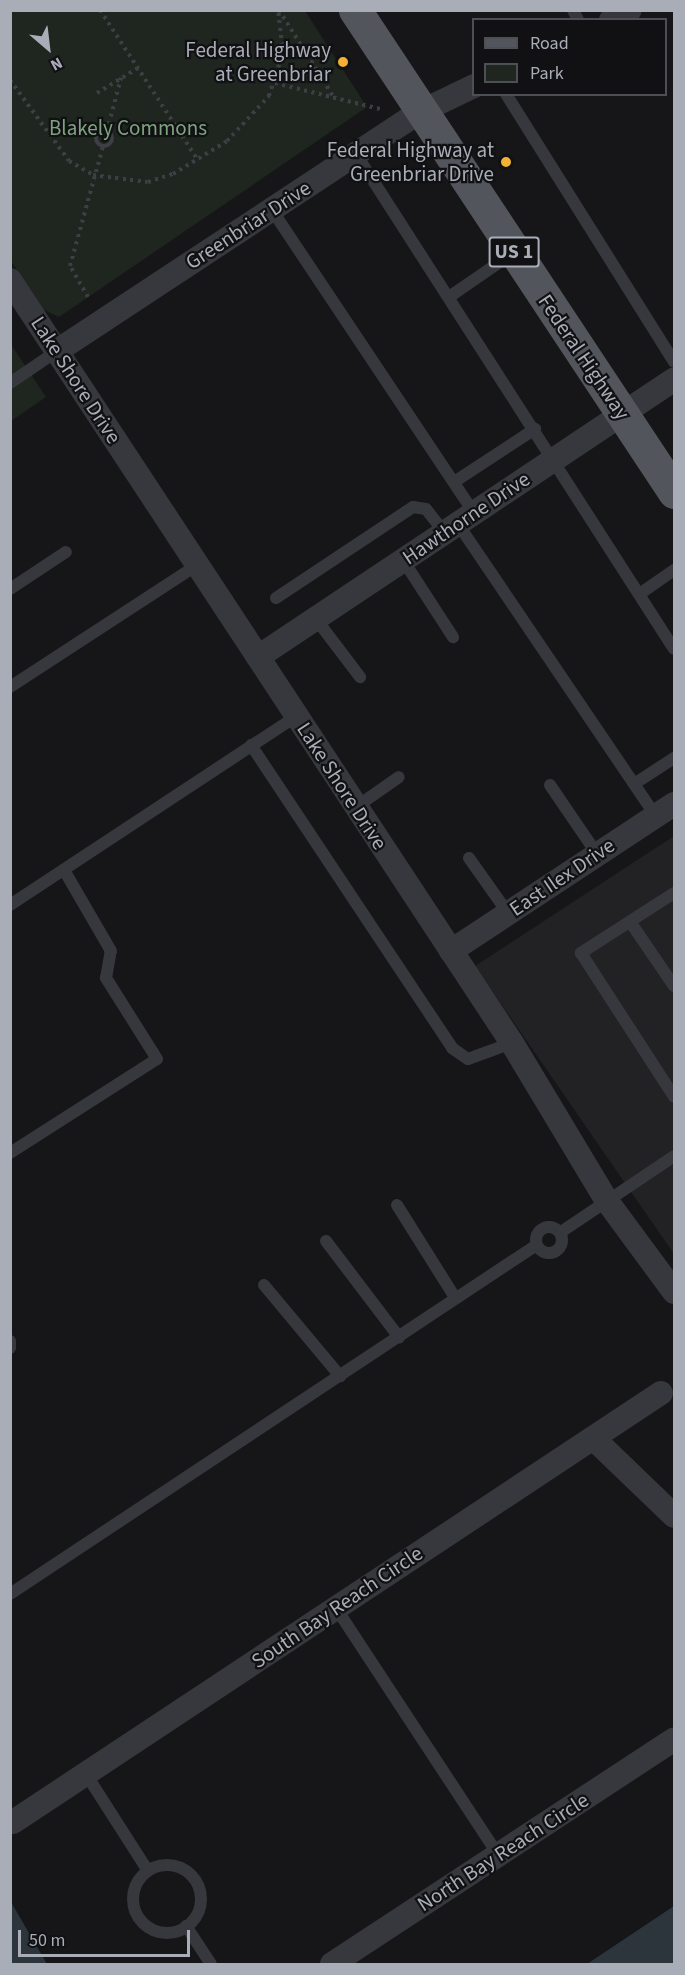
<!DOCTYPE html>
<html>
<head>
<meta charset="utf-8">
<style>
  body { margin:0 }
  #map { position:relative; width:685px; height:1975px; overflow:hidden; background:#161618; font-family:"Source Sans 3",sans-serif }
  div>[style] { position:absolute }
  .built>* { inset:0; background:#222225 }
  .green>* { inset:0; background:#1e261f }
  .water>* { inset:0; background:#2c353c }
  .path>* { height:4px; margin-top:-2px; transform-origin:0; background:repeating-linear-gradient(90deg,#3d3f44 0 3px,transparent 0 7.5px) }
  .path>.ring { margin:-2px; padding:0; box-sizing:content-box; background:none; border:4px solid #3d3f44; border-radius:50% }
  .lane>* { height:12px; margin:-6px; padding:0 6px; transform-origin:6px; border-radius:6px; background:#37383d }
  .lane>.ring { margin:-6px; padding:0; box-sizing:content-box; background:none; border:12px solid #37383d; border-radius:50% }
  .street>* { height:24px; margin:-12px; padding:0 12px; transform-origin:12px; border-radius:12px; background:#37383d }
  .primary>* { height:33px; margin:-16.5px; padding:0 16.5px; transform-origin:16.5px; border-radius:16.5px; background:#53555c }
  .dots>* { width:16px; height:16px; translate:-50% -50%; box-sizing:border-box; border:3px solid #111113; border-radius:50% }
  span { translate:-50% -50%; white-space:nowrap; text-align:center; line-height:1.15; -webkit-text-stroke:4.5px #111113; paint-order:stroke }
  .shield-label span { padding:2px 4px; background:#111113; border:2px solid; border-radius:4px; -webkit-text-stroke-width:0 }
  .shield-label { font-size:20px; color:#a8adb8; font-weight:700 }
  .poi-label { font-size:21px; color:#a8adb8 }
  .right { translate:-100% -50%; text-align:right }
  .park-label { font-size:21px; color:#7fa381 }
  .street-label { font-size:21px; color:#a8adb8 }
  .frame { position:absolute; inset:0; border:12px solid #a8adb8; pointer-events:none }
  .legend { position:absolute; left:472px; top:18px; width:195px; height:78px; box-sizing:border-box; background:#111113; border:2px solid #4d4f55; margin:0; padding:8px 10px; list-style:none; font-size:18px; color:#a8adb8 }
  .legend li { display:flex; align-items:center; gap:12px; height:30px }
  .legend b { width:30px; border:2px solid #4d4f55 }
  .north { position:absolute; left:18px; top:18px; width:60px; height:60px; -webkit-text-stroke:4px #111113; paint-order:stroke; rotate:152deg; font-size:16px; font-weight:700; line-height:24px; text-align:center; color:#a8adb8 }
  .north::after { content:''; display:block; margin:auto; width:21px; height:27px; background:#a8adb8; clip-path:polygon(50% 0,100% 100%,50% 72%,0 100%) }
  .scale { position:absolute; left:18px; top:1930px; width:172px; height:27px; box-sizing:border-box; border:3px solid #a8adb8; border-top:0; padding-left:8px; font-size:18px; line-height:21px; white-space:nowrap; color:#a8adb8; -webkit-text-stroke:4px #111113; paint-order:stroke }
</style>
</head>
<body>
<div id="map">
  <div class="built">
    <div style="clip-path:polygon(674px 836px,674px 1254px,475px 966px)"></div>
  </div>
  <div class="green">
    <div style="clip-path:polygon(11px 11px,305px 11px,367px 107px,59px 317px,42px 309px,11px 261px)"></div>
    <div style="clip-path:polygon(10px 343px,46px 397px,11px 421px,10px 421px)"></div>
  </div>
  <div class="water">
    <div style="clip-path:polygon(10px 1902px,11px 1902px,47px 1964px,11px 1964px)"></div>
    <div style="clip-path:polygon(674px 1906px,674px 1964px,587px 1964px)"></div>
  </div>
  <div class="path">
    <div style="left:100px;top:10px;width:178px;rotate:56.9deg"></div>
    <div style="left:279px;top:10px;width:102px;rotate:57.9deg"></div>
    <div style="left:10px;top:80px;width:100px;rotate:53.9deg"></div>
    <div style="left:69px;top:161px;width:28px;rotate:30deg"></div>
    <div style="left:93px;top:175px;width:55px;rotate:7.3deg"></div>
    <div style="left:148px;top:182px;width:26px;rotate:-18deg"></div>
    <div style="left:173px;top:174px;width:63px;rotate:-31.4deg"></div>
    <div style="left:227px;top:141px;width:62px;rotate:-47deg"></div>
    <div style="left:269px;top:96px;width:45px;rotate:-72deg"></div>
    <div style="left:283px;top:53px;width:43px;rotate:-96.6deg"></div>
    <div style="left:275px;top:83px;width:108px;rotate:13.9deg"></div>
    <div style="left:97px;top:93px;width:48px;rotate:-31.4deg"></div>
    <div class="ring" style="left:96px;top:130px;width:12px;height:12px"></div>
    <div style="left:107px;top:131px;width:55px;rotate:-75.2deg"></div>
    <div style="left:88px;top:297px;width:36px;rotate:-120deg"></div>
    <div style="left:70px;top:266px;width:124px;rotate:-74.6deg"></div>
  </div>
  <div class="lane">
    <div style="left:573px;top:10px;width:11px;rotate:63deg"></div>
    <div style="left:506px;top:94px;width:316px;rotate:57.9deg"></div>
    <div style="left:356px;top:154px;width:588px;rotate:57.28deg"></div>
    <div style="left:272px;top:210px;width:364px;rotate:56.3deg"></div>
    <div style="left:449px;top:297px;width:78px;rotate:-34.5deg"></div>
    <div style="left:10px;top:383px;width:57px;rotate:-34.2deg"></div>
    <div style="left:454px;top:482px;width:97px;rotate:-33.2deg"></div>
    <div style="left:458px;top:524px;width:351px;rotate:55.9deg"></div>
    <div style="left:403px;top:560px;width:92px;rotate:57deg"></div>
    <div style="left:10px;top:589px;width:67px;rotate:-33.5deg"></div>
    <div style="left:641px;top:593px;width:40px;rotate:-34.9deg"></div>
    <div style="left:276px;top:598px;width:164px;rotate:-33.6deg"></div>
    <div style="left:413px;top:507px;width:13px;rotate:9deg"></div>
    <div style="left:426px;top:509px;width:31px;rotate:52deg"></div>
    <div style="left:316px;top:619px;width:73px;rotate:52.8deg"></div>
    <div style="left:10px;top:687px;width:223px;rotate:-33.1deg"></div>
    <div style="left:251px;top:745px;width:364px;rotate:56.4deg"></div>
    <div style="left:452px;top:1048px;width:19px;rotate:35deg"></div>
    <div style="left:468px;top:1059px;width:47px;rotate:-20deg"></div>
    <div style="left:634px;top:784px;width:48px;rotate:-33deg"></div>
    <div style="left:550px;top:785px;width:83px;rotate:55.7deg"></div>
    <div style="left:356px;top:807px;width:52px;rotate:-34.9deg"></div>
    <div style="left:469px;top:858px;width:67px;rotate:54.7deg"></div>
    <div style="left:674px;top:893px;width:111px;rotate:147.2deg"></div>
    <div style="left:581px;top:953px;width:171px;rotate:57.1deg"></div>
    <div style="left:10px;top:905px;width:344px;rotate:-33.4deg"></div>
    <div style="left:631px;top:923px;width:76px;rotate:55.7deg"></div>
    <div style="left:10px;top:1153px;width:174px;rotate:-32.6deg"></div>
    <div style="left:157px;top:1059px;width:96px;rotate:-122.2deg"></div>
    <div style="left:106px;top:978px;width:27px;rotate:-80deg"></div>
    <div style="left:111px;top:951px;width:94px;rotate:-120.1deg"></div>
    <div style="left:397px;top:1205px;width:107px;rotate:57.9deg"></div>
    <div class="ring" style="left:536px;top:1227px;width:14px;height:14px"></div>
    <div style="left:561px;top:1232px;width:136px;rotate:-33.9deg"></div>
    <div style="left:326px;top:1241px;width:121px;rotate:52.8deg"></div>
    <div style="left:264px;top:1285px;width:119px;rotate:50.1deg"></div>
    <div style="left:10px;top:1341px;width:7px;rotate:90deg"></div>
    <div style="left:10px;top:1594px;width:630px;rotate:-33.54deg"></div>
    <div style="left:336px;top:1608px;width:295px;rotate:56.7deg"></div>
    <div style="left:86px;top:1774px;width:115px;rotate:57.4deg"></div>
    <div class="ring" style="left:133px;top:1865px;width:56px;height:56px"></div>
    <div style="left:186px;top:1926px;width:45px;rotate:56.7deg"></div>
  </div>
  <div class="street">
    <div style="left:611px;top:20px;width:21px;rotate:-28deg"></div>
    <div style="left:10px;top:280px;width:913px;rotate:56.66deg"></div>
    <div style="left:512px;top:1043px;width:184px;rotate:59deg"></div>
    <div style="left:607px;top:1201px;width:113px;rotate:53.6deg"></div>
    <div style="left:57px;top:351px;width:435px;rotate:-33.4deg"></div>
    <div style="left:420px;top:112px;width:60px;rotate:-25.7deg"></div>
    <div style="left:258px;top:657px;width:500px;rotate:-33.7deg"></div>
    <div style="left:451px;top:951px;width:267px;rotate:-33.4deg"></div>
    <div style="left:593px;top:1438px;width:112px;rotate:43.9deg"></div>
    <div style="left:13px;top:1822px;width:777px;rotate:-33.51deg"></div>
    <div style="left:332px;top:1964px;width:409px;rotate:-33.3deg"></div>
  </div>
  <div class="primary">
    <div style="left:355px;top:10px;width:578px;rotate:56.5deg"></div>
  </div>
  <div class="dots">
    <div style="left:343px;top:62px;background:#f2b134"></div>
    <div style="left:506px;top:162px;background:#f2b134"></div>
  </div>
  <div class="shield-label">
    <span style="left:514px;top:252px">US 1</span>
  </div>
  <div class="poi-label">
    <span class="right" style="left:331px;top:62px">Federal Highway<br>at Greenbriar</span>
    <span class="right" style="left:494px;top:162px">Federal Highway at<br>Greenbriar Drive</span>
  </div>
  <div class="park-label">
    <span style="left:128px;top:128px">Blakely Commons</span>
  </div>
  <div class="street-label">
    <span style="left:248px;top:225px;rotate:-33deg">Greenbriar Drive</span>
    <span style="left:584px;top:357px;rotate:56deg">Federal Highway</span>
    <span style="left:76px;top:380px;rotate:57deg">Lake Shore Drive</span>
    <span style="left:466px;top:518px;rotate:-34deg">Hawthorne Drive</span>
    <span style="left:342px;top:786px;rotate:57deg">Lake Shore Drive</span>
    <span style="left:562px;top:877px;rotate:-34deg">East Ilex Drive</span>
    <span style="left:337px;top:1607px;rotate:-34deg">South Bay Reach Circle</span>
    <span style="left:503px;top:1852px;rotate:-33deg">North Bay Reach Circle</span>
  </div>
  <div class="frame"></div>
  <ul class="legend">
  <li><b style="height:8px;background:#53555c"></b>Road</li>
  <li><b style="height:16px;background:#1e261f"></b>Park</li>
  </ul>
  <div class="north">N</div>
  <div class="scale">50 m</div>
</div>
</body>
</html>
